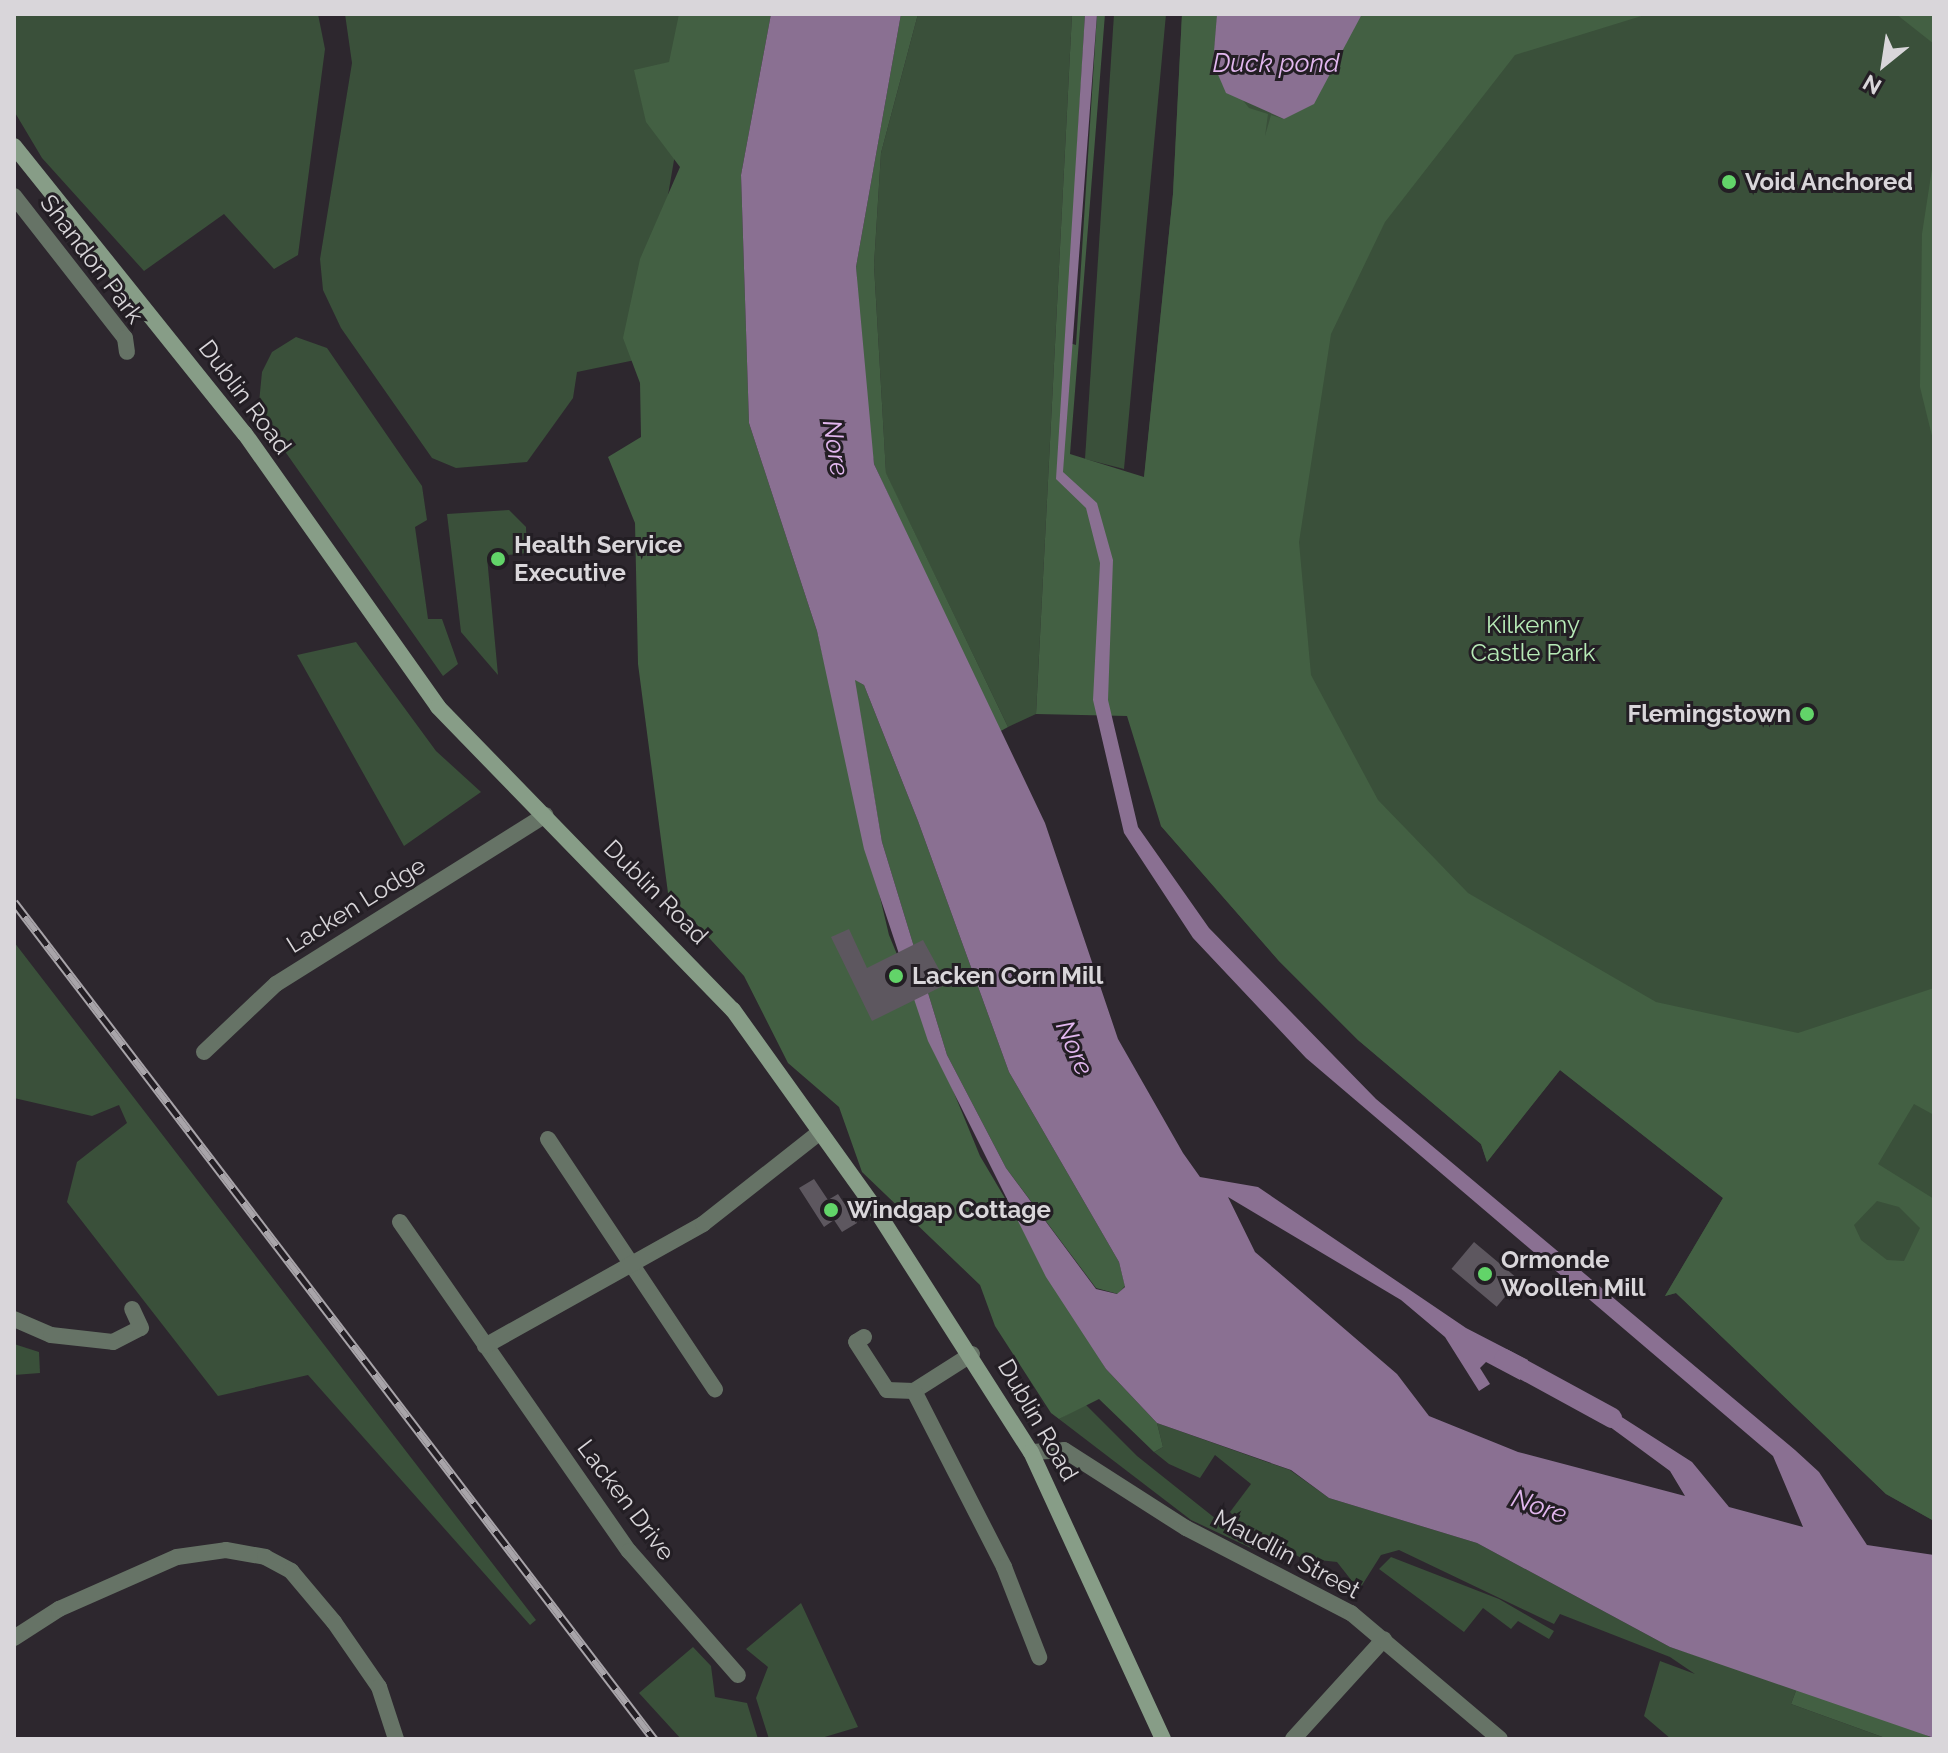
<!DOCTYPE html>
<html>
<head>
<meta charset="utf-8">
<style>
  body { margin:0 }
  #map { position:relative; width:1948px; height:1753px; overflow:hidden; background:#2d272e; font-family:Raleway,sans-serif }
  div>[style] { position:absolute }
  .green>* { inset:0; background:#3a503a }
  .forest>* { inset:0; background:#436043 }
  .water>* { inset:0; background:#8a7092 }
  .canal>* { height:20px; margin:-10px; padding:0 10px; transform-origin:10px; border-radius:10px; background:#8a7092 }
  .building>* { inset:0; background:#5d575f; transform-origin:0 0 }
  .minor>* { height:16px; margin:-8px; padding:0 8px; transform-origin:8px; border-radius:8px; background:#667366 }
  .tertiary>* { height:16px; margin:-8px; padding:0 8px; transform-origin:8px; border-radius:8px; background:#667366 }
  .secondary>* { height:16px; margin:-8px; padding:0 8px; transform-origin:8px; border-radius:8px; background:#879d87 }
  .rail>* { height:9px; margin-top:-4.5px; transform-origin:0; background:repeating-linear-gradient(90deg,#231e24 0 18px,#a8a4a9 0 36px); box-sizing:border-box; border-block:2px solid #a8a4a9 }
  .dots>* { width:22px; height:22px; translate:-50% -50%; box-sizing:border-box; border:4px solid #231e24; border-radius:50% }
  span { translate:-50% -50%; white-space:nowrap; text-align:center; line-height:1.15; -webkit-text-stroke:6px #231e24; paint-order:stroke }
  .poi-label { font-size:24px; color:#d9d6da; font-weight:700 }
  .left { translate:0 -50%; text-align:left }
  .right { translate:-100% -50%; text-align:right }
  .street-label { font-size:24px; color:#d9d6da }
  .park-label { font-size:24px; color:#b7ebb7 }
  .water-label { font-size:26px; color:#e2b7ef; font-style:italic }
  .frame { position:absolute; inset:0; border:16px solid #d9d6da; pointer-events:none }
  .north { position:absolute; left:1844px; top:24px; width:80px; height:80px; -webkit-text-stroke:6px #231e24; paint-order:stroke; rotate:210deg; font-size:22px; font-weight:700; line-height:32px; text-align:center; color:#d9d6da }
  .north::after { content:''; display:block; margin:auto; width:28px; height:36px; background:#d9d6da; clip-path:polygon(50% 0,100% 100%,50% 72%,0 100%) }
</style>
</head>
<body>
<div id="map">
  <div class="green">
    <div style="clip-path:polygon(14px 14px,318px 14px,325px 49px,298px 255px,274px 269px,224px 214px,144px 271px,42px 158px,14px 111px)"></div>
    <div style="clip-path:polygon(345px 14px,699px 14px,640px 359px,577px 372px,573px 398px,527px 462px,456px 468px,432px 458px,341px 328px,323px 290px,320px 259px,352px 63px)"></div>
    <div style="clip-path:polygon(918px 14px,1072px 14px,1036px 714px,1008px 727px,886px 474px,874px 265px,881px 153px)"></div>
    <div style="clip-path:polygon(1114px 14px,1166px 14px,1124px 469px,1085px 459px)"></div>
    <div style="clip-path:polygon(1182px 14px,1934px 14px,1934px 1521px,1886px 1494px,1676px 1293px,1665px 1296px,1723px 1198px,1560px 1070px,1487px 1162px,1481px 1144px,1358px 1040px,1279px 961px,1161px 826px,1132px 597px,1173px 194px)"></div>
    <div style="clip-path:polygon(296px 337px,327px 348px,422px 486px,427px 520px,415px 527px,428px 619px,442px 619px,458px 664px,443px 676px,258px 413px,262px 372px,272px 352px)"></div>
    <div style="clip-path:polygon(509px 510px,526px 527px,527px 553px,487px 557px,498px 675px,461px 632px,447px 514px)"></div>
    <div style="clip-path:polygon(356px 642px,436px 751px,481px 792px,404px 846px,297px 655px)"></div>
    <div style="clip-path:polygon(14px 942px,536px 1620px,530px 1625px,308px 1375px,218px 1396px,67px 1202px,77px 1162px,127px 1123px,119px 1105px,92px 1116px,14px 1098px)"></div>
    <div style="clip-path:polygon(14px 1344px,39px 1352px,40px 1373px,14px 1375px)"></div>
    <div style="clip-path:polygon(1085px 1404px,1137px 1456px,1255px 1550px,1191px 1520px,1059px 1419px)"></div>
    <div style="clip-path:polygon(1157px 1423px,1290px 1470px,1329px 1498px,1477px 1543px,1670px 1647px,1797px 1688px,1791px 1704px,1888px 1739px,1671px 1739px,1644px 1716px,1660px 1661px,1695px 1674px,1670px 1657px,1560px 1614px,1554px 1624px,1399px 1550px,1381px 1555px,1359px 1590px,1337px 1562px,1301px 1558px,1238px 1521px,1230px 1512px,1251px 1484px,1215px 1455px,1200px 1478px,1169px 1464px,1154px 1452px,1163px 1447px)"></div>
    <div style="clip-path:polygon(1391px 1557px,1499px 1599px,1554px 1631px,1549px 1639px,1518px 1621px,1511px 1629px,1483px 1608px,1464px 1632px,1379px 1569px)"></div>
    <div style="clip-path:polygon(801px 1603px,858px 1727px,818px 1739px,769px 1739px,756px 1698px,768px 1667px,746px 1649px)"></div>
    <div style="clip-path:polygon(693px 1647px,711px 1666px,715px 1697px,747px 1703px,758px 1739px,681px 1739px,639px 1693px)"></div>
  </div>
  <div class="forest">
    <div style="clip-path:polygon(679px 14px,771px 14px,741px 175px,749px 423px,817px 631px,889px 935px,980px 1156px,1106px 1369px,1157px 1423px,1163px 1447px,1154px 1452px,1099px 1399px,1059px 1419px,1051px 1413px,995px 1326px,980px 1285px,862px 1172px,839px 1107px,788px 1063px,744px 976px,668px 893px,638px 664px,635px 523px,608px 457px,641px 437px,640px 383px,623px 338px,640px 259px,680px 167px,646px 122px,634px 70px,669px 62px)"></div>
    <div style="clip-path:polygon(901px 14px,918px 14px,881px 153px,874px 265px,886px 473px,1008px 727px,999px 732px,874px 464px,860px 369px,856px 267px)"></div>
    <div style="clip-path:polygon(evenodd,1072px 14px,1085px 14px,1066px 342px,1076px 345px,1097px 14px,1105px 14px,1070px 454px,1144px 477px,1173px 194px,1182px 14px,1217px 14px,1213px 63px,1249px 108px,1268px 114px,1265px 136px,1271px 115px,1284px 119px,1362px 14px,1648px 14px,1515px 55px,1385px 222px,1331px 334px,1299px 542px,1311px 675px,1378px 800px,1468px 893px,1656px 1002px,1798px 1033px,1934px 988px,1934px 1115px,1914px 1104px,1878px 1164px,1934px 1199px,1934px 1521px,1886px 1494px,1676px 1293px,1665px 1296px,1723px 1198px,1560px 1070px,1487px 1162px,1481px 1144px,1358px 1040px,1279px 961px,1161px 826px,1127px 716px,1036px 714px,1072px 14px,1877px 1201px,1899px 1207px,1920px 1228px,1904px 1261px,1887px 1260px,1861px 1240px,1854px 1225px,1877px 1201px)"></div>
    <div style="clip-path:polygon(1896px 14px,1934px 14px,1934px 44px)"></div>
    <div style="clip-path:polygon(1934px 156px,1934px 444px,1920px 387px,1922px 234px)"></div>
    <div style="clip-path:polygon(854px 679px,864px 685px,918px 821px,1009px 1072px,1119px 1262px,1125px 1286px,1118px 1294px,1096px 1288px,1006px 1168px,947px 1055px,882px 842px)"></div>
    <div style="clip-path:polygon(1797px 1688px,1904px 1724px,1934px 1739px,1888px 1739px,1791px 1704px)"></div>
  </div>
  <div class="water">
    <div style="clip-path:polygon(evenodd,771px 14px,901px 14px,856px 267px,874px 464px,1045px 823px,1118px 1039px,1183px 1153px,1200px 1177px,1258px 1187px,1466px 1328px,1528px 1360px,1520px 1380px,1486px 1362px,1480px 1368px,1490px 1384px,1479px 1391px,1445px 1337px,1401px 1300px,1228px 1197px,1255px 1252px,1397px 1374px,1429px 1416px,1518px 1452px,1685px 1496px,1670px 1471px,1587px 1410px,1595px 1400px,1692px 1462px,1729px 1507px,1803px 1527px,1773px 1456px,1306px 1058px,1193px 938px,1124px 833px,1093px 700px,1100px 563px,1086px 508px,1056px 479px,1085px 14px,1097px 14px,1063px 472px,1097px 503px,1113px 560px,1108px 700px,1138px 827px,1209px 928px,1376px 1099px,1795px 1450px,1819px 1472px,1867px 1545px,1934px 1555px,1934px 1738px,1670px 1647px,1477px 1543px,1329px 1498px,1291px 1470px,1157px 1423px,1106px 1369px,1046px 1277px,928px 1041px,864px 849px,817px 631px,749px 423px,741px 175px,771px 14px,855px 680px,864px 685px,918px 821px,1009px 1072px,1119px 1262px,1125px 1287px,1117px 1294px,1096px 1289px,1006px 1168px,947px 1055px,882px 842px,855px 680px)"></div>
    <div style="clip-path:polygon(1217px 14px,1362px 14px,1314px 104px,1284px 119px,1226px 93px,1213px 63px)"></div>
  </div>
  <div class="canal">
    <div style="left:1504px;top:1359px;width:123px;rotate:28.6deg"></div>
  </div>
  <div class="building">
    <div style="clip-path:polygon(849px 929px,867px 968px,923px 940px,947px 984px,872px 1021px,831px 937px)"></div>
    <div style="clip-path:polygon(814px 1179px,828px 1200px,838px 1194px,857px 1223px,842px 1232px,834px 1220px,824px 1227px,799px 1188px)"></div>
    <div style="left:1474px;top:1242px;width:59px;height:35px;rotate:40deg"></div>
  </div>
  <div class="minor">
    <div style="left:14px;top:196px;width:180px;rotate:52deg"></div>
    <div style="left:125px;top:338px;width:14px;rotate:82deg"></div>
    <div style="left:204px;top:1052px;width:99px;rotate:-43.4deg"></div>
    <div style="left:276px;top:984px;width:318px;rotate:-32.1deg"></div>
    <div style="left:548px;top:1139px;width:301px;rotate:56.3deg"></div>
    <div style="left:400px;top:1222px;width:401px;rotate:55.2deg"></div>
    <div style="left:629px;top:1551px;width:165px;rotate:48.7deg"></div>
    <div style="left:14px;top:1319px;width:40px;rotate:23.4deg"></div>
    <div style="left:51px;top:1335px;width:62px;rotate:6.4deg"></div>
    <div style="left:113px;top:1342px;width:31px;rotate:-27deg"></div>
    <div style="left:141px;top:1328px;width:21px;rotate:-115deg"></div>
    <div style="left:864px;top:1337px;width:9px;rotate:148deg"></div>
    <div style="left:856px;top:1342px;width:57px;rotate:57.1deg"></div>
    <div style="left:887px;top:1390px;width:27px;rotate:2deg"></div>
    <div style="left:485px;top:1346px;width:250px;rotate:-29.2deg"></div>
    <div style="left:703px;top:1224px;width:149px;rotate:-38.2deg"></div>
    <div style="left:972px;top:1354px;width:69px;rotate:147.5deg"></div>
    <div style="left:914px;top:1391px;width:198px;rotate:62.9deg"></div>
    <div style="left:1004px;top:1567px;width:97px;rotate:68.7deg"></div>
    <div style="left:14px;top:1638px;width:54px;rotate:-32.8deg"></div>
    <div style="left:59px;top:1609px;width:129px;rotate:-23.8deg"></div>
    <div style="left:177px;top:1557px;width:49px;rotate:-8.1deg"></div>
    <div style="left:226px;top:1550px;width:40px;rotate:10deg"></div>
    <div style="left:265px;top:1557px;width:30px;rotate:28deg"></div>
    <div style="left:291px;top:1571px;width:67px;rotate:49.9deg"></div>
    <div style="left:334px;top:1622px;width:79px;rotate:55.3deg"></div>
    <div style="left:379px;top:1687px;width:55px;rotate:71.9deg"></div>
    <div style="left:1293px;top:1739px;width:135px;rotate:-47.7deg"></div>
  </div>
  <div class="tertiary">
    <div style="left:1031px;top:1452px;width:33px;rotate:-3deg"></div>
    <div style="left:1064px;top:1450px;width:145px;rotate:32.6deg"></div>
    <div style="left:1186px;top:1528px;width:186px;rotate:27.3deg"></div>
    <div style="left:1351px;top:1613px;width:195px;rotate:40.2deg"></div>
  </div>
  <div class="secondary">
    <div style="left:14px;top:146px;width:369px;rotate:51.3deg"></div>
    <div style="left:245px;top:434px;width:334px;rotate:54.7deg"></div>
    <div style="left:438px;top:707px;width:423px;rotate:45.8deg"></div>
    <div style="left:733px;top:1010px;width:246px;rotate:54.4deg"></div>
    <div style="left:876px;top:1210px;width:287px;rotate:57.4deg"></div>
    <div style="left:1031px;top:1452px;width:316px;rotate:65.3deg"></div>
  </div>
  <div class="rail">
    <div style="left:14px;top:902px;width:1054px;rotate:52.6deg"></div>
  </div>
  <div class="dots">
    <div style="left:1729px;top:182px;background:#62d469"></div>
    <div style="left:498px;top:559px;background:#62d469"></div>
    <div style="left:1807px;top:714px;background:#62d469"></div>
    <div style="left:896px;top:976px;background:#62d469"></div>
    <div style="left:831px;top:1210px;background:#62d469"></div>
    <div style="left:1485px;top:1274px;background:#62d469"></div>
  </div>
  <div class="poi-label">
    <span class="left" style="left:1745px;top:182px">Void Anchored</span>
    <span class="left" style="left:514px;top:559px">Health Service<br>Executive</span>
    <span class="right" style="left:1791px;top:714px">Flemingstown</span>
    <span class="left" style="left:912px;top:976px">Lacken Corn Mill</span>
    <span class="left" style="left:847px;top:1210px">Windgap Cottage</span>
    <span class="left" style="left:1501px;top:1274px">Ormonde<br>Woollen Mill</span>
  </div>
  <div class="street-label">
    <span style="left:92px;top:259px;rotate:53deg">Shandon Park</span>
    <span style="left:245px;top:397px;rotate:53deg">Dublin Road</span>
    <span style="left:656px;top:892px;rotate:45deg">Dublin Road</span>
    <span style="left:356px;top:905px;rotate:-32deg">Lacken Lodge</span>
    <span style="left:1038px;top:1420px;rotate:60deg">Dublin Road</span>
    <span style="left:626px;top:1500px;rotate:53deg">Lacken Drive</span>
    <span style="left:1287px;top:1554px;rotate:28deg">Maudlin Street</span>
  </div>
  <div class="park-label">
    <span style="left:1533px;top:639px">Kilkenny<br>Castle Park</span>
  </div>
  <div class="water-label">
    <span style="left:1276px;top:64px">Duck pond</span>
    <span style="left:835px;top:448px;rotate:81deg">Nore</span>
    <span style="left:1074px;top:1048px;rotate:67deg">Nore</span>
    <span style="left:1539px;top:1507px;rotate:19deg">Nore</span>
  </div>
  <div class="frame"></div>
  <div class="north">N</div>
</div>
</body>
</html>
